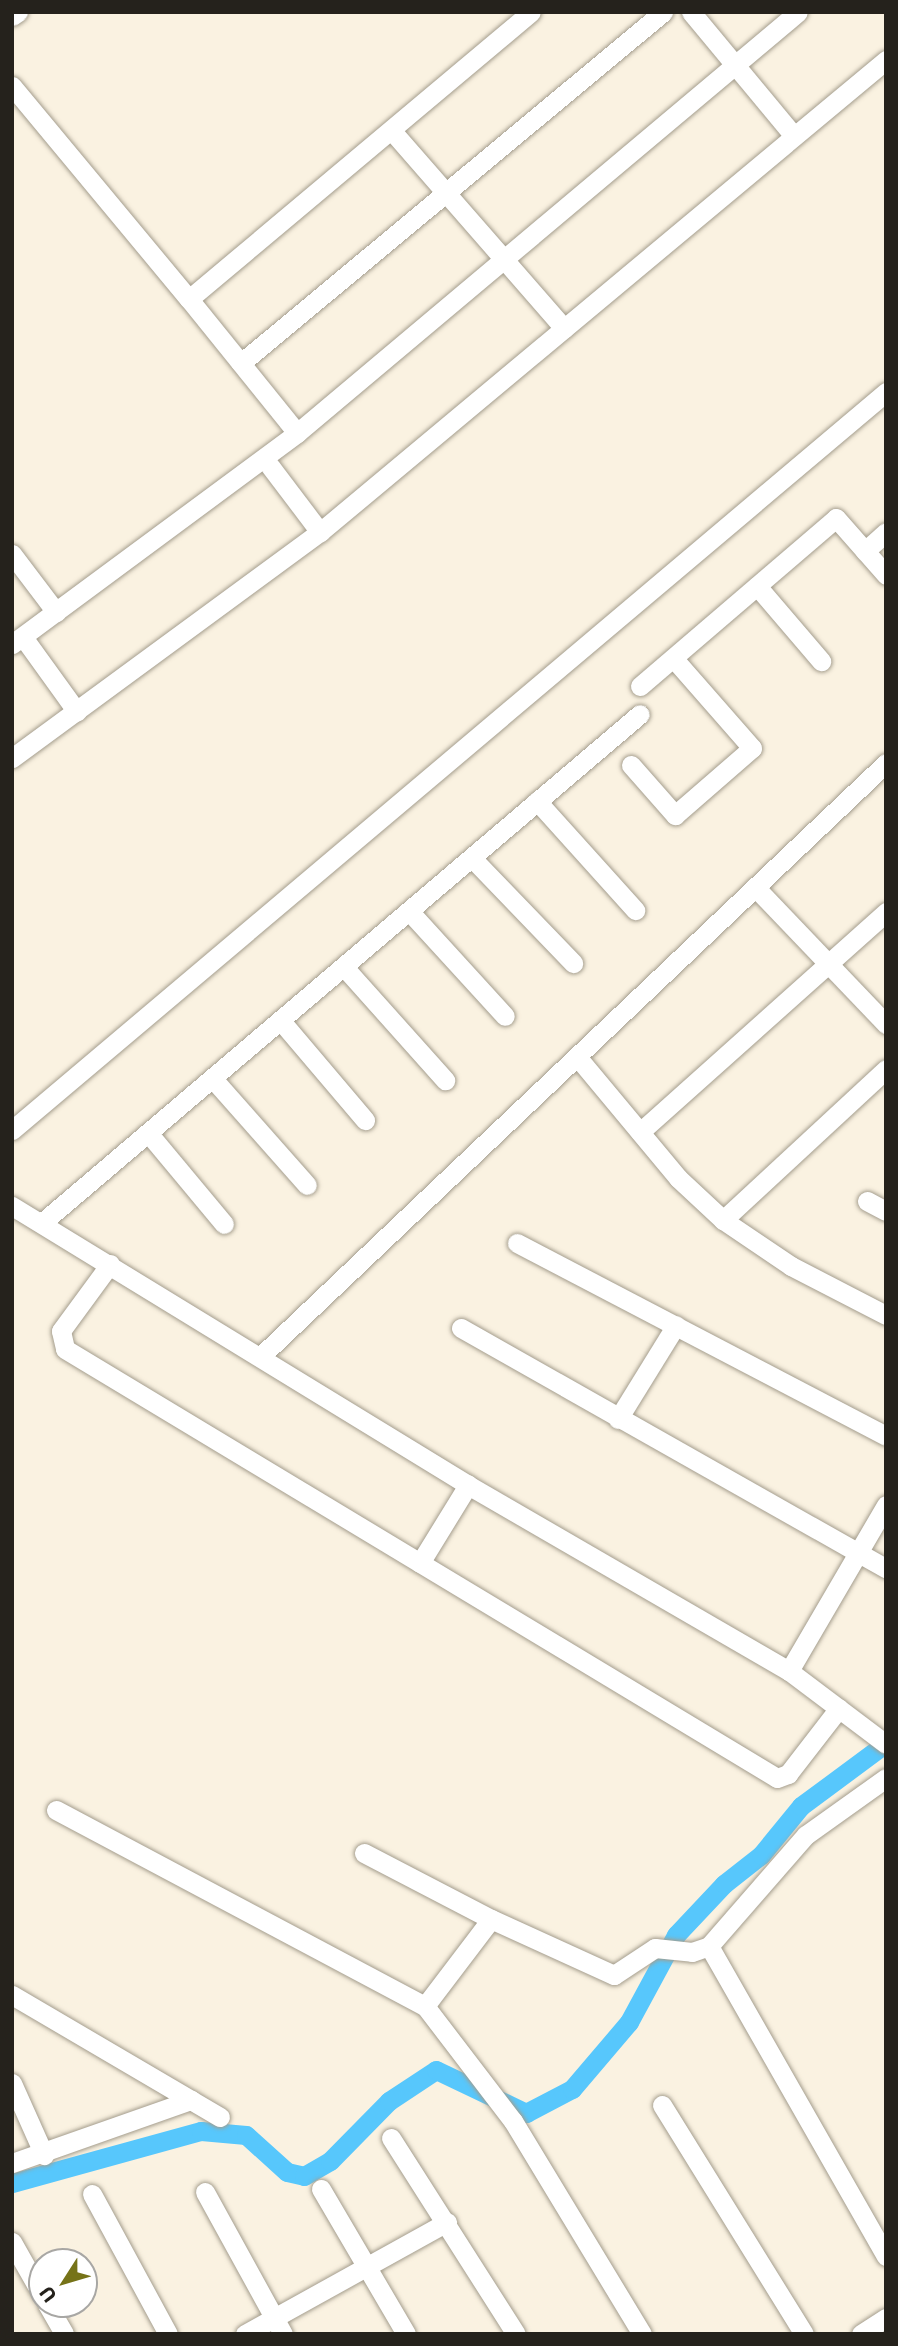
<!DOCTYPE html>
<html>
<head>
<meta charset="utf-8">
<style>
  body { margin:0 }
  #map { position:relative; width:898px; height:2346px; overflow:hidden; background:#faf2e1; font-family:Commissioner,sans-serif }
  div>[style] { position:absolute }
  .canal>* { height:19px; margin:-9.5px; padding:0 9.5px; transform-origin:9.5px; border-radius:9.5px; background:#57c7fc }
  .roads { filter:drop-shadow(0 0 2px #a49d8d) drop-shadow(0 0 2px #a49d8d) }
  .minor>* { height:19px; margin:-9.5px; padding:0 9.5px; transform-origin:9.5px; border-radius:9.5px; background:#fff }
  span { translate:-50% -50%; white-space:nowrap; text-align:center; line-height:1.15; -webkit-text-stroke:7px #fff; paint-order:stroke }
  .frame { position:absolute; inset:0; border:14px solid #25221c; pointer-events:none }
  .north { position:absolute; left:28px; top:2248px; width:70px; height:70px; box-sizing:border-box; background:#fff; border:2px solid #a8a7a4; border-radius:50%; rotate:233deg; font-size:19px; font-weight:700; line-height:28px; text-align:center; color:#25221c }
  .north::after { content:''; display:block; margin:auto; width:24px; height:32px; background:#767318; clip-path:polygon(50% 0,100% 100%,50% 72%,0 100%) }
</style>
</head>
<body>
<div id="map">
  <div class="canal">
    <div style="left:12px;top:2183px;width:196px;rotate:-15.4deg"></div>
    <div style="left:201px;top:2131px;width:45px;rotate:5.1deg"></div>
    <div style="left:246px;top:2135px;width:55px;rotate:42.1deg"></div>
    <div style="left:287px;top:2172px;width:17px;rotate:13deg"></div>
    <div style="left:304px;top:2176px;width:30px;rotate:-30deg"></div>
    <div style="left:330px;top:2161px;width:84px;rotate:-45.5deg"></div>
    <div style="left:389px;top:2101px;width:56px;rotate:-33.4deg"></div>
    <div style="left:436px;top:2070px;width:100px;rotate:25.5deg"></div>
    <div style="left:526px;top:2113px;width:52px;rotate:-27.6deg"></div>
    <div style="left:572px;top:2089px;width:88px;rotate:-49.6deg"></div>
    <div style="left:629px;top:2022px;width:99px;rotate:-61.6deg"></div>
    <div style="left:676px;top:1935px;width:70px;rotate:-46.7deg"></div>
    <div style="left:724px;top:1884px;width:47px;rotate:-38.1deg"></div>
    <div style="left:761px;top:1855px;width:63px;rotate:-50.8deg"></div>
    <div style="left:801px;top:1806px;width:106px;rotate:-36.5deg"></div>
  </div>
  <div class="roads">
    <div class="minor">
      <div style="left:691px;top:12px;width:161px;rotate:50.3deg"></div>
      <div style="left:12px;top:16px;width:7px;rotate:-34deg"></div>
      <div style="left:12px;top:86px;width:277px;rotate:50.3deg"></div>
      <div style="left:189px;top:299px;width:446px;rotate:-40deg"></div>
      <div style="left:392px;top:131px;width:262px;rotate:48.9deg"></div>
      <div style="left:189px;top:299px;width:172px;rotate:51.1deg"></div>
      <div style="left:241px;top:363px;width:549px;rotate:-39.75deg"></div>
      <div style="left:270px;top:466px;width:83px;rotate:52.9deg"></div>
      <div style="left:865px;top:551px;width:28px;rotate:-42deg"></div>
      <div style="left:12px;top:554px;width:73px;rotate:52.8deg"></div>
      <div style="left:757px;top:586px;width:99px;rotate:49.5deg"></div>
      <div style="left:23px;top:637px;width:92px;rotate:54.2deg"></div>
      <div style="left:12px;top:644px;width:355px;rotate:-36.5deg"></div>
      <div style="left:297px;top:433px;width:654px;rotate:-40.04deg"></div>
      <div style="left:640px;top:686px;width:258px;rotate:-40.6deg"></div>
      <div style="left:836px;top:518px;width:76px;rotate:48.7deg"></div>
      <div style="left:12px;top:758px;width:382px;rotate:-36.3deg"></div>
      <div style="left:320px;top:532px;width:737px;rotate:-39.83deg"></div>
      <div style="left:631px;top:765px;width:67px;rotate:48.7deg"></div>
      <div style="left:675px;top:815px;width:102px;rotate:-41deg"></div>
      <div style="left:752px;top:748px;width:118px;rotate:-131.2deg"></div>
      <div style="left:537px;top:801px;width:147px;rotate:48deg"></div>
      <div style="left:472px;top:858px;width:146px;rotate:46.1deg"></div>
      <div style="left:755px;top:887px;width:190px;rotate:46.3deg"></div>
      <div style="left:409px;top:911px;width:142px;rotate:47.6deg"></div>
      <div style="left:344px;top:967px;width:152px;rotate:48.2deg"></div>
      <div style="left:281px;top:1021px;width:130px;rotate:49.7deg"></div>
      <div style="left:579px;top:1059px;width:155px;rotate:50.2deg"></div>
      <div style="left:678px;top:1178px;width:62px;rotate:43deg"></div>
      <div style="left:723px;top:1220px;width:82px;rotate:34.1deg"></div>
      <div style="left:791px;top:1266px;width:107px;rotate:27.3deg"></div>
      <div style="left:214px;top:1080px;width:140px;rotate:48.5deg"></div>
      <div style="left:12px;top:1130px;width:1144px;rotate:-40.18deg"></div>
      <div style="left:640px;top:1132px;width:330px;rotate:-41.8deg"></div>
      <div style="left:149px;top:1134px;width:117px;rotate:50.2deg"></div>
      <div style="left:867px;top:1201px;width:21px;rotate:28deg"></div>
      <div style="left:12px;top:1206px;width:535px;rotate:31.46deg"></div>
      <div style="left:468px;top:1485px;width:371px;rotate:30.1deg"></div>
      <div style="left:789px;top:1671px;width:121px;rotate:37deg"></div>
      <div style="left:723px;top:1220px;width:222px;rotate:-42.8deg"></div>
      <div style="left:44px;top:1221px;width:782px;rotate:-40.39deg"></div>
      <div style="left:517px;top:1243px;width:416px;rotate:27.6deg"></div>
      <div style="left:110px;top:1264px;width:83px;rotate:126.2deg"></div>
      <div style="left:61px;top:1331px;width:18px;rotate:77deg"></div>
      <div style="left:65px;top:1349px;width:831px;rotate:31.07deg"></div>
      <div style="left:777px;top:1778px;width:12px;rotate:-20deg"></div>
      <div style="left:788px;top:1774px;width:83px;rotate:-52.3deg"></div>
      <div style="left:461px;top:1328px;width:488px;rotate:29.5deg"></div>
      <div style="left:262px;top:1355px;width:860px;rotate:-43.49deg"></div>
      <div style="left:618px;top:1419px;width:110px;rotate:-58.3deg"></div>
      <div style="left:420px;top:1563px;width:92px;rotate:-58.4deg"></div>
      <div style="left:789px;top:1671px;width:192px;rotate:-59.7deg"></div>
      <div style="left:56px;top:1810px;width:418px;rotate:28deg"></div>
      <div style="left:425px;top:2006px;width:145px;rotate:52.6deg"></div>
      <div style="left:513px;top:2121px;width:249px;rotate:58.8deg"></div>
      <div style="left:364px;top:1853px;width:143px;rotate:27.5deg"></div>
      <div style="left:709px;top:1946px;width:357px;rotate:60.3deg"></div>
      <div style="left:12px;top:1995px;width:241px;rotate:30.4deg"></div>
      <div style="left:425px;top:2006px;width:109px;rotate:-52.8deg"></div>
      <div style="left:491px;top:1919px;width:135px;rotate:24.5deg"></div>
      <div style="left:614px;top:1975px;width:49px;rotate:-33.4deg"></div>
      <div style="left:655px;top:1948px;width:37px;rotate:6deg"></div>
      <div style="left:692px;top:1952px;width:18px;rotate:-19deg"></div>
      <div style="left:709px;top:1946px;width:147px;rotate:-48.9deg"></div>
      <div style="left:806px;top:1835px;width:98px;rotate:-35.5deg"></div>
      <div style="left:12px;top:2083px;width:79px;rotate:66deg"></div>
      <div style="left:662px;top:2105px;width:269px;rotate:58.2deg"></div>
      <div style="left:391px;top:2138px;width:232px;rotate:57.5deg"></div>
      <div style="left:12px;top:2163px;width:190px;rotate:-19.4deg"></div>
      <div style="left:321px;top:2189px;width:168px;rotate:59.6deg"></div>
      <div style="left:205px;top:2192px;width:162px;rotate:61.2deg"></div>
      <div style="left:92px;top:2194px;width:159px;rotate:61.5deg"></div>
      <div style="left:12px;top:2242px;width:61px;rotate:60.5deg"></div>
      <div style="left:47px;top:2304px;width:34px;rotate:60deg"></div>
      <div style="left:245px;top:2334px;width:231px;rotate:-29deg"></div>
      <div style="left:861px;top:2334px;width:30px;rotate:-33deg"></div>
    </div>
  </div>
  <div class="frame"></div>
  <div class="north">U</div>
</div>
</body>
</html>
